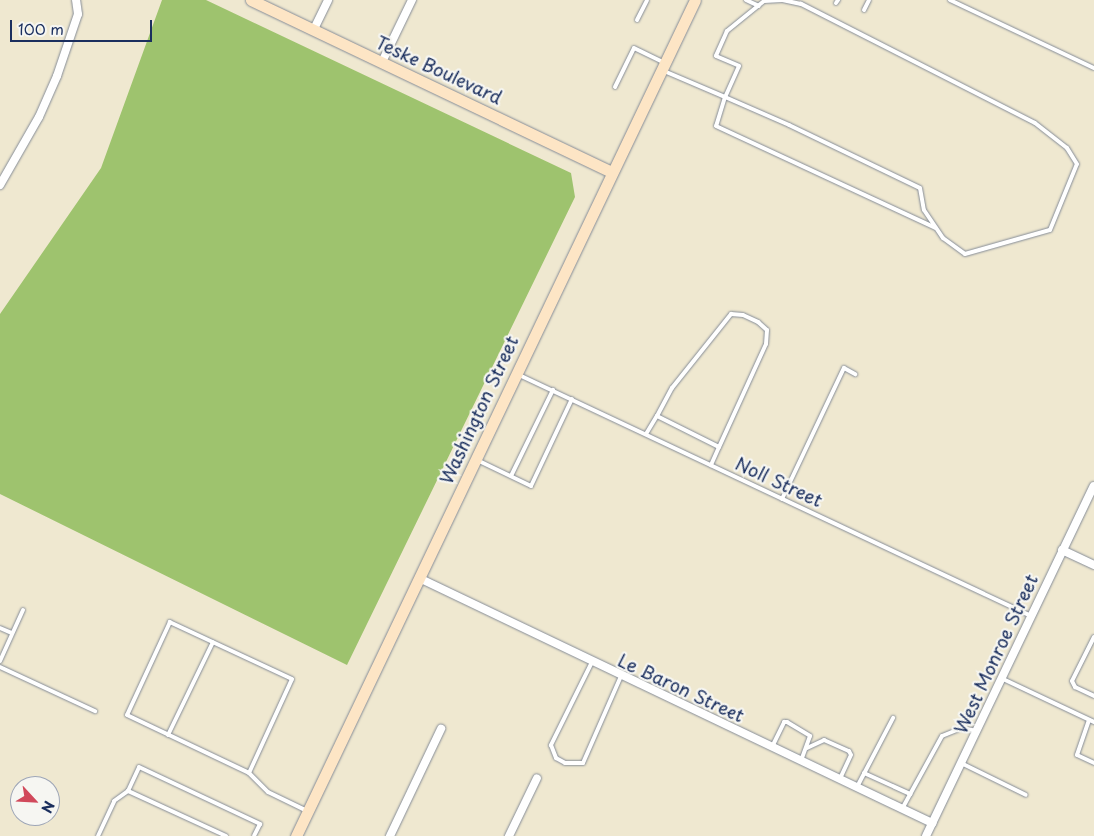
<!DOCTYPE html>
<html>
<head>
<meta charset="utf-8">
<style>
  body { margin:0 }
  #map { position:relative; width:1094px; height:836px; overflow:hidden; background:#efe8d0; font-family:"Playpen Sans",sans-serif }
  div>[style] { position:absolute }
  .green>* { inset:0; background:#9ec36e }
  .roads { filter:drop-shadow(0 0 1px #858c97) drop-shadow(0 0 1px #858c97) }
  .lane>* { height:4px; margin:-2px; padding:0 2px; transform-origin:2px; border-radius:2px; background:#fff }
  .street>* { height:8px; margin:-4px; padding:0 4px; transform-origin:4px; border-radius:4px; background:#fff }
  .secondary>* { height:11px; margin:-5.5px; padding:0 5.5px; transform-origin:5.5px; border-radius:5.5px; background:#fde5c5 }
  span { translate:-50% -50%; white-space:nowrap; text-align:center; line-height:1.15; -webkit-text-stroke:4.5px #f6f6f2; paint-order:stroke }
  .street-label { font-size:18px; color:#1b2f5e }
  .north { position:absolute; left:10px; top:776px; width:50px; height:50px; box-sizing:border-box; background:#f6f6f2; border:1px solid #9ea6b7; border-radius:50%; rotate:115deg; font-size:14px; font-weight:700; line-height:20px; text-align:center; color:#1b2f5e }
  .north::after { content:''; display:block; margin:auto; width:18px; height:22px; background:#d1495b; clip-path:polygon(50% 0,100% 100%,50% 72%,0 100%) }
  .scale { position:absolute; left:10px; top:20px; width:142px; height:22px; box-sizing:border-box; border:2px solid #1b2f5e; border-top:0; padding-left:6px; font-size:15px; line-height:18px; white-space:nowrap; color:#1b2f5e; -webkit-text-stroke:4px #f6f6f2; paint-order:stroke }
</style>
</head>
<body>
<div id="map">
  <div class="green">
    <div style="clip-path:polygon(162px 0,206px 0,571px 173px,575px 197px,347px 665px,0 494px,0 314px,101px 168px)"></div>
  </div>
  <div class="roads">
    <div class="lane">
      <div style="left:746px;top:0;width:14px;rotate:25deg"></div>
      <div style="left:950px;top:0;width:159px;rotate:25.3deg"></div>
      <div style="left:836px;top:3px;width:4px;rotate:-56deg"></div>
      <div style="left:864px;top:10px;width:11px;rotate:-63deg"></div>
      <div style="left:637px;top:20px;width:22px;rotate:-63deg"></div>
      <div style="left:664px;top:71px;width:66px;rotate:23.1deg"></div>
      <div style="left:725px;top:97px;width:70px;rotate:23.6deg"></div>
      <div style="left:789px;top:125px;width:145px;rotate:25.7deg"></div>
      <div style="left:920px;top:188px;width:22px;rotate:80deg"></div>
      <div style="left:924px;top:210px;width:34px;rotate:56deg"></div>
      <div style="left:943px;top:238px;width:27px;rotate:36deg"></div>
      <div style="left:965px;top:254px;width:88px;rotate:-15.8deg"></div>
      <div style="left:1050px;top:230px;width:71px;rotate:-67.8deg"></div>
      <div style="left:1077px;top:164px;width:19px;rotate:-122deg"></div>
      <div style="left:1067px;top:148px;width:41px;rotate:-142deg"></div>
      <div style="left:1035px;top:123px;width:263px;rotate:-153deg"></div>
      <div style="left:801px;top:4px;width:19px;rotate:-168deg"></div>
      <div style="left:782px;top:0;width:18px;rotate:177deg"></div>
      <div style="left:764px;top:1px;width:48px;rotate:141deg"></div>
      <div style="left:727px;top:31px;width:27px;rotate:114deg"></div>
      <div style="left:716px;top:56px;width:25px;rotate:23deg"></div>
      <div style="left:739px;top:66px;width:34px;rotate:114deg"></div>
      <div style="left:725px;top:97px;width:30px;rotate:107deg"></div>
      <div style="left:716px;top:126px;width:242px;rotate:24.9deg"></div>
      <div style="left:615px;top:87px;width:43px;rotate:-64deg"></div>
      <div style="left:634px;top:48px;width:32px;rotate:26deg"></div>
      <div style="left:517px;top:374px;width:568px;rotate:25.21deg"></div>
      <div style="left:657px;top:416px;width:32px;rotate:-62deg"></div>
      <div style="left:672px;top:388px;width:95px;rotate:-51.4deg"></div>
      <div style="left:731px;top:314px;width:12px;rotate:5deg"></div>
      <div style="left:743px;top:315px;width:17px;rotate:25deg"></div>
      <div style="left:758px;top:322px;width:12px;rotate:42deg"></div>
      <div style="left:767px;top:330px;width:14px;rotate:94deg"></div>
      <div style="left:766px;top:344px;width:113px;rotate:114.5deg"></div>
      <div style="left:646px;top:434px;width:21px;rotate:-59deg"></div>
      <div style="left:657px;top:416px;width:69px;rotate:26.6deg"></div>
      <div style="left:719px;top:447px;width:20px;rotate:114deg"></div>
      <div style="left:477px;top:460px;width:60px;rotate:25.7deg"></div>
      <div style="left:531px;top:486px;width:96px;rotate:-64.8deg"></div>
      <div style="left:511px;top:476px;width:96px;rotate:-64deg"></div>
      <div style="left:782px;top:499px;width:145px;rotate:-64.7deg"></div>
      <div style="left:844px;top:368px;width:13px;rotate:29deg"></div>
      <div style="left:0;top:628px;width:13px;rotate:23deg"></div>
      <div style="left:1094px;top:637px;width:49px;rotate:116.6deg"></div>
      <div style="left:1072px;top:681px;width:7px;rotate:63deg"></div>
      <div style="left:1075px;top:687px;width:21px;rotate:25deg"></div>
      <div style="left:0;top:661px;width:56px;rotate:-65.7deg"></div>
      <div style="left:592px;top:662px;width:93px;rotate:116.3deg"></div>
      <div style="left:551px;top:745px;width:14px;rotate:69deg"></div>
      <div style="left:556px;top:758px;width:10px;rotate:29deg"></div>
      <div style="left:565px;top:763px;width:18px"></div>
      <div style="left:583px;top:763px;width:95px;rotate:-66.4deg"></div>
      <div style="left:0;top:667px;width:105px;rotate:24.9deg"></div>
      <div style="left:1003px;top:679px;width:101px;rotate:25.3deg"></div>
      <div style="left:1089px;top:720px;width:37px;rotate:109deg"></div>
      <div style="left:1077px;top:755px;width:19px;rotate:25deg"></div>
      <div style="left:168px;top:735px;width:103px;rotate:-64.2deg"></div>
      <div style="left:772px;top:747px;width:28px;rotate:-64deg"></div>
      <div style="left:784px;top:722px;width:3px"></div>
      <div style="left:787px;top:722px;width:27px;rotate:31deg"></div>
      <div style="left:810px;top:736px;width:27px;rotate:110deg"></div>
      <div style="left:807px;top:748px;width:19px;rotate:-25deg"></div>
      <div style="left:824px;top:740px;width:27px;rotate:24deg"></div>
      <div style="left:849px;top:751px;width:4px;rotate:63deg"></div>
      <div style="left:851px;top:755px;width:26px;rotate:115deg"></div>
      <div style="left:961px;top:763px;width:72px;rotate:26.2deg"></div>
      <div style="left:249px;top:773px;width:103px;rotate:-65.4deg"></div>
      <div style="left:292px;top:679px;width:135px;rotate:-155deg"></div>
      <div style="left:170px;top:622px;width:102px;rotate:114.8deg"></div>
      <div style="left:127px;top:715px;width:135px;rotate:25.4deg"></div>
      <div style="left:249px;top:773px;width:27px;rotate:45deg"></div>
      <div style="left:268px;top:792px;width:41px;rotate:25.9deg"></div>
      <div style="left:864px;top:773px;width:51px;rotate:24.5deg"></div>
      <div style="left:857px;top:787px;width:78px;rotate:-62.4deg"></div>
      <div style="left:902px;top:809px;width:83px;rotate:-61.3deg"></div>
      <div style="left:942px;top:736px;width:22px;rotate:-22deg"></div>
      <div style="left:962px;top:728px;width:15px;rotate:11deg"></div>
      <div style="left:98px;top:836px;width:38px;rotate:-65deg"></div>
      <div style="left:114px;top:801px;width:17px;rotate:-36deg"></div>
      <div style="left:226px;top:836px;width:108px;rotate:-155.3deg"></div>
      <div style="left:128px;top:791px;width:26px;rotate:-65deg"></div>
      <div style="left:139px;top:767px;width:134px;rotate:25.2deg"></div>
      <div style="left:260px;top:824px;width:13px;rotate:117deg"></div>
    </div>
    <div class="street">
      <div style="left:314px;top:29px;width:32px;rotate:-64deg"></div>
      <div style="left:382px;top:62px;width:69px;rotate:-64.2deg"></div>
      <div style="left:0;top:185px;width:78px;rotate:-60.2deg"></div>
      <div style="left:39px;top:117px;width:45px;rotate:-66.3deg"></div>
      <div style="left:57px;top:76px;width:65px;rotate:-71.3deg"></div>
      <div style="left:78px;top:14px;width:14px;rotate:-98deg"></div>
      <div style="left:1062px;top:550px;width:35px;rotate:25deg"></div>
      <div style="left:419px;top:578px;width:569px;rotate:25.53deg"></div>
      <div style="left:390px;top:836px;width:119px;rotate:-64.5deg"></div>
      <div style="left:509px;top:836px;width:64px;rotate:-64.2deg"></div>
      <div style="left:926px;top:836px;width:388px;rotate:-64.4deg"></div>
    </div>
    <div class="secondary">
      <div style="left:251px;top:0;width:400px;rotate:25.5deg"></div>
      <div style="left:296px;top:836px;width:926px;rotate:-64.49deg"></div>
    </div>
  </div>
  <div class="street-label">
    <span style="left:439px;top:70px;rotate:25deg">Teske Boulevard</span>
    <span style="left:479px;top:410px;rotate:-65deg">Washington Street</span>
    <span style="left:779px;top:482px;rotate:25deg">Noll Street</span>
    <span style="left:996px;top:654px;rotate:-65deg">West Monroe Street</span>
    <span style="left:681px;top:688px;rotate:25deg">Le Baron Street</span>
  </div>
  <div class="north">N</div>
  <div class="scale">100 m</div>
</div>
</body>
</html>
